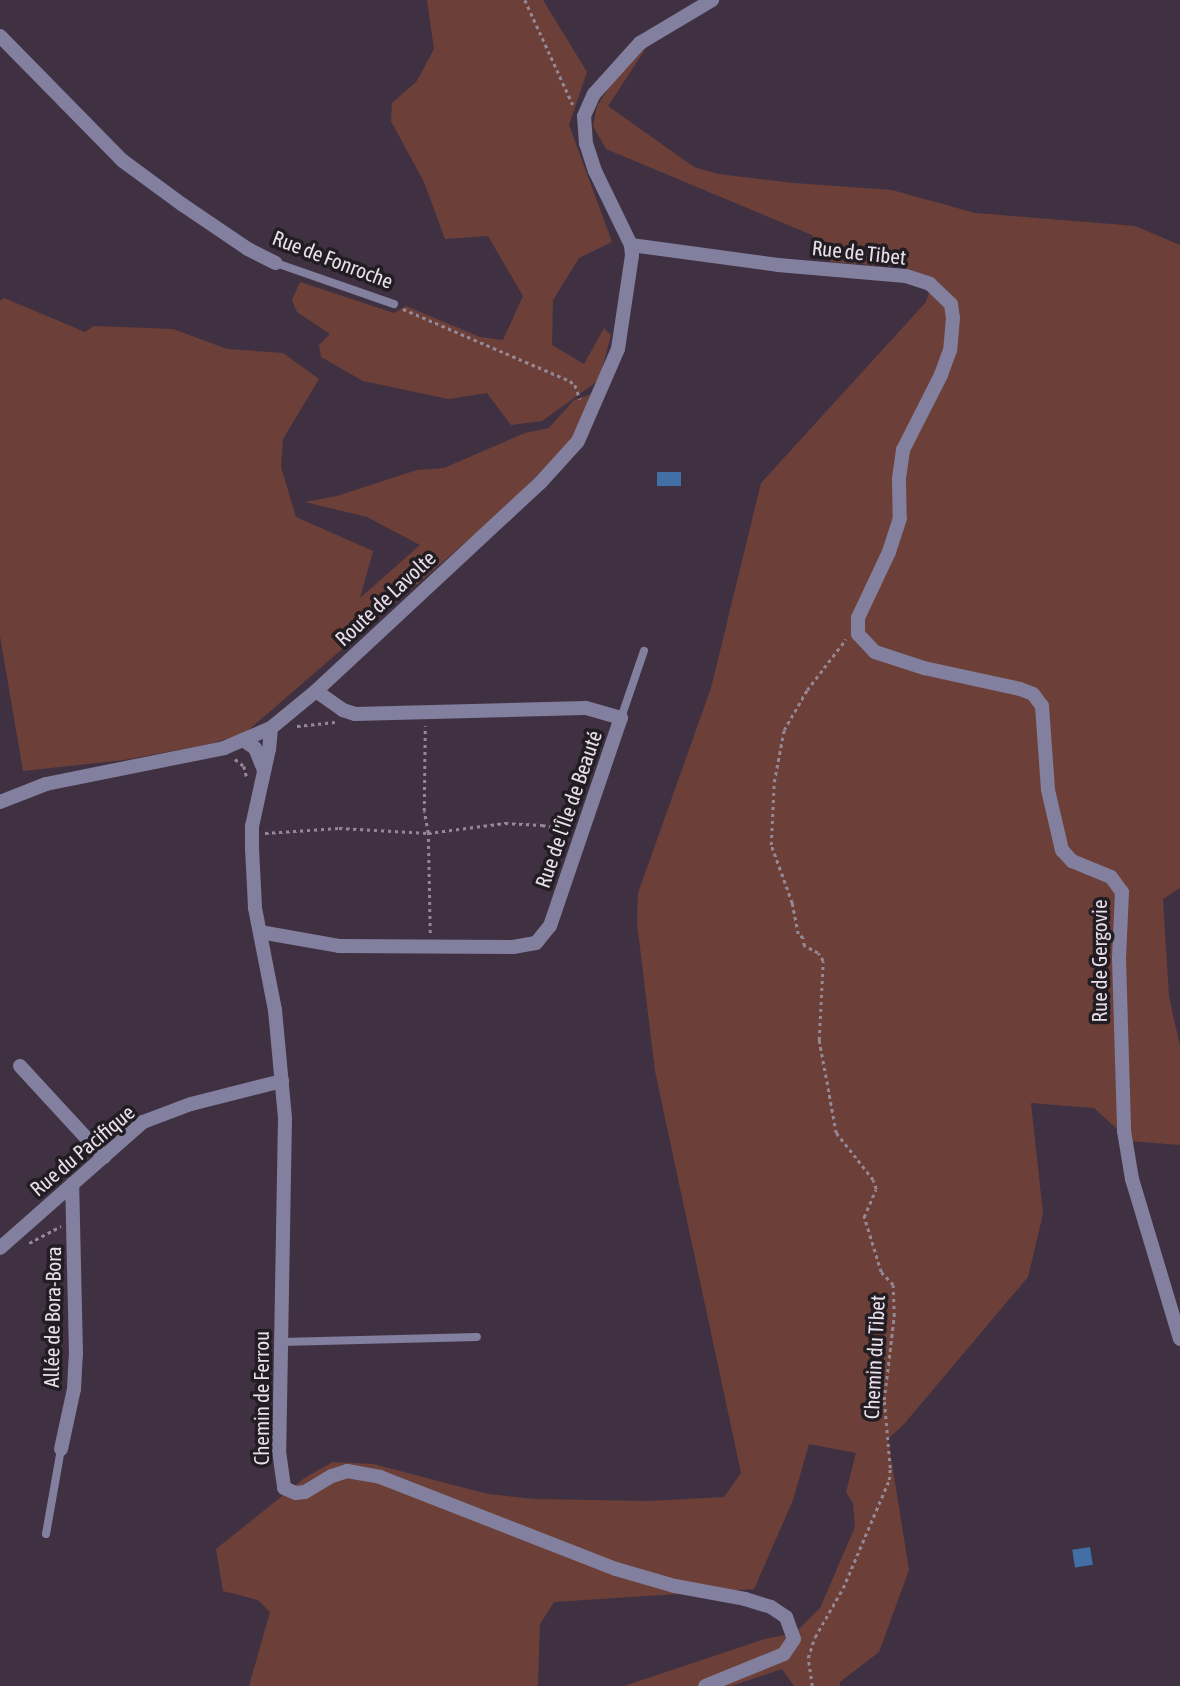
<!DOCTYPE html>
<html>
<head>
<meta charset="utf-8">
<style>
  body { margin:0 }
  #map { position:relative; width:1180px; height:1686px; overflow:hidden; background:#403142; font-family:"Asap Condensed",sans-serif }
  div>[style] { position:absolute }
  .green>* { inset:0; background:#6c4038 }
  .water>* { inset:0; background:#416fa6; transform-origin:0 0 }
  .path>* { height:2.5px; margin-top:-1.25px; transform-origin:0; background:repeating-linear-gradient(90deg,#958896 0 3.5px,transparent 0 7px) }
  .service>* { height:8px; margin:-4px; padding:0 4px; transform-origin:4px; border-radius:4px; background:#82809e }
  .minor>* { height:14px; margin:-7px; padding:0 7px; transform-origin:7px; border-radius:7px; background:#82809e }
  span { translate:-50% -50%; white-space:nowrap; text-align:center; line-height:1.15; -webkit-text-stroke:7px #221c23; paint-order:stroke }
  .street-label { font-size:21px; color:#e9dfea }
</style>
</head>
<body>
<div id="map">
  <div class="green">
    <div style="clip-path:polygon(427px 0,543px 0,587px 72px,569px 125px,612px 242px,579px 258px,553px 300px,552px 345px,584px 364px,604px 328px,611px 335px,599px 380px,542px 421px,511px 425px,487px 393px,448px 399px,363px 381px,321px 357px,319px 345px,330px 334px,297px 312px,292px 300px,300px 282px,394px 313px,406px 306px,480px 337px,503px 340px,523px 296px,488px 236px,445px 239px,424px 182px,391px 121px,392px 103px,417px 81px,434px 49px)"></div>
    <div style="clip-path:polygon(648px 45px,608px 106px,694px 167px,718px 174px,793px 183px,892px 190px,975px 213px,1135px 226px,1180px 245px,1180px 888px,1163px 899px,1169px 997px,1180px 1046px,1180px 1145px,1130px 1141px,1094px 1108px,1031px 1103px,1043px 1214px,1028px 1277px,904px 1424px,888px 1439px,909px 1570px,879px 1652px,840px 1682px,840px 1686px,794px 1686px,782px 1669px,731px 1686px,624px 1686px,765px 1639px,795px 1633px,820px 1608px,855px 1527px,853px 1503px,846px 1492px,856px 1453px,809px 1444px,793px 1500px,754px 1589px,554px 1602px,540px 1624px,538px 1686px,249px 1686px,270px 1612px,258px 1600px,223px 1591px,216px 1549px,306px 1477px,333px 1462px,373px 1464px,488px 1494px,535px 1499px,649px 1501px,724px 1497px,741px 1473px,655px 1071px,637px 923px,638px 893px,711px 688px,761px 483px,926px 302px,933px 279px,903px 267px,831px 262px,812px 235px,606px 149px,593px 126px,597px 106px,612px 83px)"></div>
    <div style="clip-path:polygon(4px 298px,85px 332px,94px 326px,173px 329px,227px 349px,283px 353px,319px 379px,283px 439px,281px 467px,296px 517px,373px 551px,360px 598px,420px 545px,367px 517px,305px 502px,337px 496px,417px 470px,444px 468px,525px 433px,549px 428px,574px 400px,592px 394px,569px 444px,497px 515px,245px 733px,210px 744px,124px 760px,23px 771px,0 636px,0 301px)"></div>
  </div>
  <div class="water">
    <div style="left:681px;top:472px;width:14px;height:24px;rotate:90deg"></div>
    <div style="left:1090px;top:1547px;width:18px;height:18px;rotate:81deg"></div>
  </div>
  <div class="path">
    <div style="left:525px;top:0;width:115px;rotate:65.4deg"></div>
    <div style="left:403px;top:309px;width:182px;rotate:23.3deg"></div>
    <div style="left:570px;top:381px;width:6px;rotate:39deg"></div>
    <div style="left:575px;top:385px;width:15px;rotate:70deg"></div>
    <div style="left:297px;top:726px;width:38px;rotate:-6deg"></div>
    <div style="left:235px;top:759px;width:11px;rotate:38deg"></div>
    <div style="left:244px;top:766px;width:12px;rotate:76deg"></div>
    <div style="left:265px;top:833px;width:74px;rotate:-3.9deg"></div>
    <div style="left:339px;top:828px;width:89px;rotate:3.2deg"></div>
    <div style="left:428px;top:833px;width:22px;rotate:-100deg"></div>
    <div style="left:424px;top:811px;width:85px;rotate:-89.3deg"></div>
    <div style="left:430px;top:933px;width:100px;rotate:-91.1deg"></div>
    <div style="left:428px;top:833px;width:78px;rotate:-7.4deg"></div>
    <div style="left:505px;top:823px;width:37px;rotate:3deg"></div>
    <div style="left:542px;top:825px;width:27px;rotate:13deg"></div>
    <div style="left:29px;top:1243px;width:36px;rotate:-28deg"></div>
    <div style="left:812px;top:1686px;width:28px;rotate:-98deg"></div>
    <div style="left:808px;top:1658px;width:22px;rotate:-72deg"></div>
    <div style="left:815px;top:1637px;width:56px;rotate:-60.3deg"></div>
    <div style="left:843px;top:1588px;width:117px;rotate:-66.9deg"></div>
    <div style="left:889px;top:1480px;width:12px;rotate:-85deg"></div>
    <div style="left:890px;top:1468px;width:68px;rotate:-95deg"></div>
    <div style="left:884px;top:1400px;width:85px;rotate:-83.2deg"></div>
    <div style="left:894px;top:1316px;width:31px;rotate:-92deg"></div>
    <div style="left:893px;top:1285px;width:18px;rotate:-133deg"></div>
    <div style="left:881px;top:1272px;width:58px;rotate:-107.2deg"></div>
    <div style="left:864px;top:1217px;width:30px;rotate:-67deg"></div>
    <div style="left:876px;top:1189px;width:9px;rotate:-108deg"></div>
    <div style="left:873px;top:1180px;width:60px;rotate:-128.2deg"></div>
    <div style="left:836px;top:1133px;width:95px;rotate:-100.4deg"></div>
    <div style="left:819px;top:1040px;width:79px;rotate:-87.1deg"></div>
    <div style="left:823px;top:961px;width:9px;rotate:-122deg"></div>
    <div style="left:818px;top:953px;width:16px;rotate:-153deg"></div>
    <div style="left:804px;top:946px;width:8px;rotate:-97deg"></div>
    <div style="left:803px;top:938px;width:6px;rotate:-141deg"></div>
    <div style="left:798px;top:934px;width:32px;rotate:-101deg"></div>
    <div style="left:792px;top:903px;width:62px;rotate:-109.9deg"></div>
    <div style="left:771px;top:845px;width:63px;rotate:-87.3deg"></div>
    <div style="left:774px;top:782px;width:53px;rotate:-79.1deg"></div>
    <div style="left:784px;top:730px;width:46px;rotate:-60.1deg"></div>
    <div style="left:807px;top:690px;width:64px;rotate:-52.6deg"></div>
  </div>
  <div class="service">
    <div style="left:276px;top:263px;width:125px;rotate:19.2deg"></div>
    <div style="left:621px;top:718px;width:71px;rotate:-71.1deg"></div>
    <div style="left:282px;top:1342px;width:195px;rotate:-1.5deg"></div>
    <div style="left:46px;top:1534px;width:86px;rotate:-80deg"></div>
  </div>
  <div class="minor">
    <div style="left:0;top:36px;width:175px;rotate:45.5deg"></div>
    <div style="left:123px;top:161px;width:74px;rotate:36.3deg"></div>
    <div style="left:183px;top:205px;width:78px;rotate:34.1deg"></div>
    <div style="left:248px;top:249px;width:31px;rotate:27deg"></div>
    <div style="left:631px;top:245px;width:148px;rotate:7.7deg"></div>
    <div style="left:778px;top:265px;width:128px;rotate:4.9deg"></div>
    <div style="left:906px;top:276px;width:25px;rotate:18deg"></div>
    <div style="left:930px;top:284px;width:29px;rotate:44deg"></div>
    <div style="left:951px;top:304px;width:14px;rotate:82deg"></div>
    <div style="left:953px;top:318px;width:32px;rotate:95deg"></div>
    <div style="left:950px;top:350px;width:27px;rotate:110deg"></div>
    <div style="left:941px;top:375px;width:84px;rotate:116.9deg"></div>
    <div style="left:903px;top:450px;width:29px;rotate:98deg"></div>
    <div style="left:899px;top:479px;width:39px;rotate:89deg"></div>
    <div style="left:900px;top:518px;width:36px;rotate:108deg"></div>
    <div style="left:889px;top:552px;width:73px;rotate:115.2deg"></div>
    <div style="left:858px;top:618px;width:16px;rotate:90deg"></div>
    <div style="left:858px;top:634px;width:25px;rotate:47deg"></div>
    <div style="left:875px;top:652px;width:52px;rotate:18.1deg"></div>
    <div style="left:924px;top:668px;width:98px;rotate:12.3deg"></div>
    <div style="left:1020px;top:689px;width:14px;rotate:21deg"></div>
    <div style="left:1033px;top:694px;width:15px;rotate:53deg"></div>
    <div style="left:1042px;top:706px;width:84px;rotate:85.9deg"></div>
    <div style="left:1048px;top:790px;width:62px;rotate:76.9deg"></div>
    <div style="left:1062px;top:850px;width:15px;rotate:48deg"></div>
    <div style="left:1072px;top:861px;width:42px;rotate:22.3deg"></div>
    <div style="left:1111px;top:877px;width:19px;rotate:54deg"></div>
    <div style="left:1122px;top:892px;width:66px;rotate:92.6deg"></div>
    <div style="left:1119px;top:958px;width:173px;rotate:88.3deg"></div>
    <div style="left:1124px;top:1131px;width:49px;rotate:80.5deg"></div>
    <div style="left:1132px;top:1179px;width:167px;rotate:73.3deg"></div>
    <div style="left:271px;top:728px;width:21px;rotate:95deg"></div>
    <div style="left:269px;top:749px;width:79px;rotate:102.4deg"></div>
    <div style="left:252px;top:826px;width:22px;rotate:90deg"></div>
    <div style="left:252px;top:848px;width:60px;rotate:87.1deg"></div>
    <div style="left:255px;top:908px;width:104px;rotate:78.9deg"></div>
    <div style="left:275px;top:1010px;width:108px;rotate:84.7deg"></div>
    <div style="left:285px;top:1118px;width:333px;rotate:91deg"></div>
    <div style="left:279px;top:1451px;width:37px;rotate:82deg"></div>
    <div style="left:284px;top:1488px;width:13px;rotate:23deg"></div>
    <div style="left:296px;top:1493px;width:9px;rotate:-6deg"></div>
    <div style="left:305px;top:1492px;width:31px;rotate:-31deg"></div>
    <div style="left:332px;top:1476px;width:16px;rotate:-18deg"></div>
    <div style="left:347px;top:1471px;width:34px;rotate:10deg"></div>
    <div style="left:380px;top:1477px;width:253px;rotate:21.3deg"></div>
    <div style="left:616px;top:1569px;width:61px;rotate:16.1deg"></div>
    <div style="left:675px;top:1586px;width:71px;rotate:10.5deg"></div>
    <div style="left:745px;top:1599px;width:27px;rotate:17deg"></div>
    <div style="left:771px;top:1607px;width:18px;rotate:34deg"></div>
    <div style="left:786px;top:1617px;width:23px;rotate:70deg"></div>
    <div style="left:794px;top:1639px;width:18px;rotate:124deg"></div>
    <div style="left:784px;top:1654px;width:85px;rotate:157.9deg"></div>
    <div style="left:243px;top:740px;width:14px;rotate:34deg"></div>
    <div style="left:255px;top:748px;width:24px;rotate:68deg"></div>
    <div style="left:0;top:802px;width:49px;rotate:-21.4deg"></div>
    <div style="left:46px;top:784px;width:182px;rotate:-11.4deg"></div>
    <div style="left:224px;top:748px;width:51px;rotate:-23.1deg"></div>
    <div style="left:271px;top:728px;width:58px;rotate:-39.4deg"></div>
    <div style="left:316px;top:691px;width:307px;rotate:-42.9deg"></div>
    <div style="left:541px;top:482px;width:55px;rotate:-47.9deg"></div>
    <div style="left:578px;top:441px;width:100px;rotate:-66.5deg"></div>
    <div style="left:618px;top:349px;width:95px;rotate:-81.5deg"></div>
    <div style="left:632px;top:255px;width:10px;rotate:-96deg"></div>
    <div style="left:631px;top:245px;width:82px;rotate:-115.9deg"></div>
    <div style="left:595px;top:171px;width:28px;rotate:-108deg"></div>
    <div style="left:586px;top:144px;width:28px;rotate:-94deg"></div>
    <div style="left:584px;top:116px;width:24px;rotate:-66deg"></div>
    <div style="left:594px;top:94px;width:69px;rotate:-48deg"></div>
    <div style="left:640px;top:43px;width:84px;rotate:-30.8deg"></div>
    <div style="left:260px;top:932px;width:80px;rotate:10deg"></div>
    <div style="left:339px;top:946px;width:174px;rotate:0.3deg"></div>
    <div style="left:513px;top:947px;width:23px;rotate:-10deg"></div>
    <div style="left:536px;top:943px;width:22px;rotate:-51deg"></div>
    <div style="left:550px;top:926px;width:220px;rotate:-71.2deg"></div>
    <div style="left:621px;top:718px;width:37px;rotate:-164deg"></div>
    <div style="left:585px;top:708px;width:230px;rotate:178.5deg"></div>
    <div style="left:355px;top:714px;width:13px;rotate:-162deg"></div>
    <div style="left:343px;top:710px;width:33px;rotate:-145deg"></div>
    <div style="left:20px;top:1066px;width:124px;rotate:47.3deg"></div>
    <div style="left:0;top:1248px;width:191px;rotate:-41.4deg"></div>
    <div style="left:143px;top:1122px;width:51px;rotate:-20.6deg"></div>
    <div style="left:191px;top:1104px;width:94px;rotate:-14.2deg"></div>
    <div style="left:61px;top:1449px;width:61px;rotate:-77.8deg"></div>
    <div style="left:74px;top:1389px;width:35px;rotate:-87deg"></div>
    <div style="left:76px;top:1354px;width:170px;rotate:-91.3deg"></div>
  </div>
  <div class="street-label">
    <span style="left:859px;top:252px;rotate:6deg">Rue de Tibet</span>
    <span style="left:333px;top:259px;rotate:21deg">Rue de Fonroche</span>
    <span style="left:385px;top:598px;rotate:-43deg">Route de Lavolte</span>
    <span style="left:568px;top:809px;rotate:-71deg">Rue de l'Île de Beauté</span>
    <span style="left:1099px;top:961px;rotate:-90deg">Rue de Gergovie</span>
    <span style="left:82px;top:1150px;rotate:-40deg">Rue du Pacifique</span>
    <span style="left:52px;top:1317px;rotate:-89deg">Allée de Bora-Bora</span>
    <span style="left:874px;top:1357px;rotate:-87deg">Chemin du Tibet</span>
    <span style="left:261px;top:1398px;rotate:-90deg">Chemin de Ferrou</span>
  </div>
</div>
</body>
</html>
